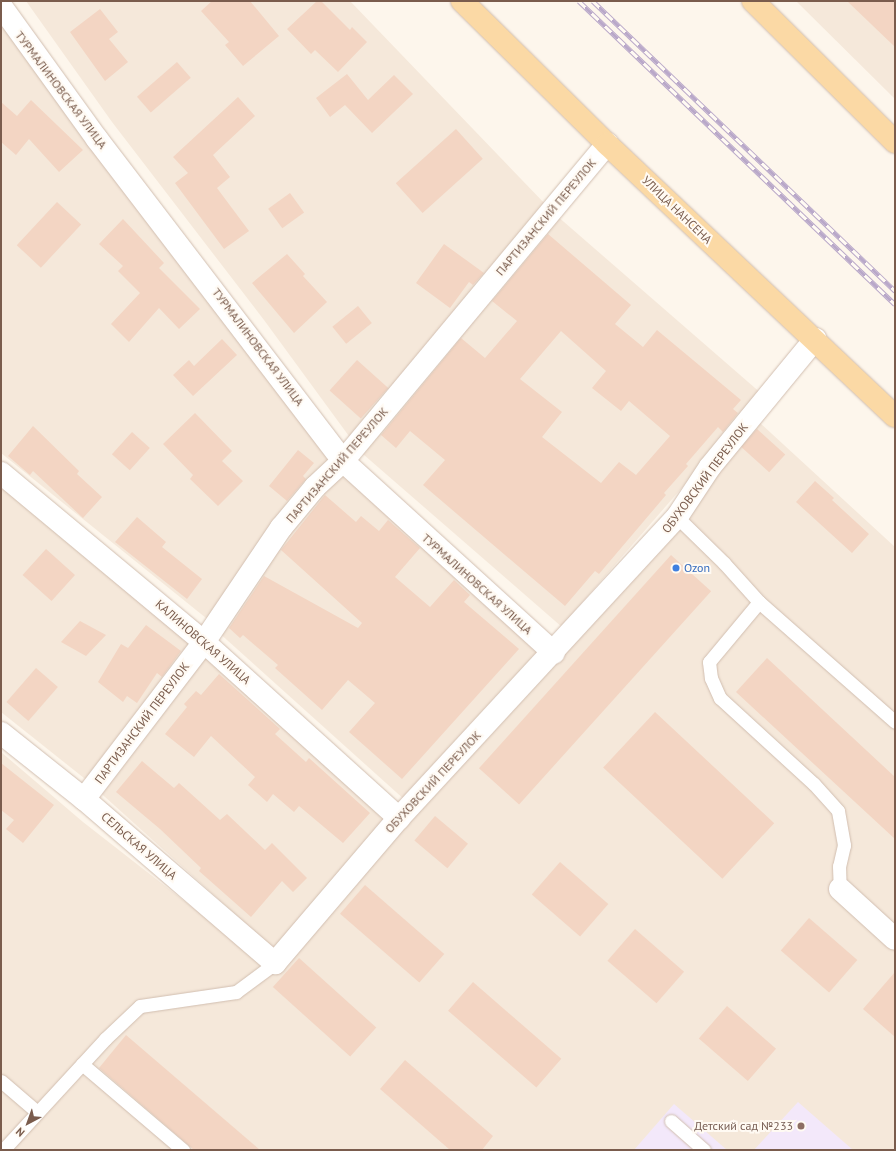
<!DOCTYPE html>
<html>
<head>
<meta charset="utf-8">
<style>
  body { margin:0 }
  #map { position:relative; width:896px; height:1151px; overflow:hidden; background:#fdf6ec; font-family:"PT Sans",sans-serif }
  div>[style] { position:absolute }
  .residential>* { inset:0; background:#f5e8da; transform-origin:0 0 }
  .education>* { inset:0; background:#f3e8fa }
  .building>* { inset:0; background:#f3d5c3; transform-origin:0 0 }
  .roads { filter:drop-shadow(0 0 1px #d1beb0) drop-shadow(0 0 1px #d1beb0) }
  .service>* { height:13px; margin:-6.5px; padding:0 6.5px; transform-origin:6.5px; border-radius:6.5px; background:#fff }
  .minor>* { height:22px; margin:-11px; padding:0 11px; transform-origin:11px; border-radius:11px; background:#fff }
  .primary>* { height:22px; margin:-11px; padding:0 11px; transform-origin:11px; border-radius:11px; background:#fbd9a5 }
  .rail>* { height:4.5px; margin-top:-2.25px; transform-origin:0; background:repeating-linear-gradient(90deg,#fffaf3 0 9px,#b9a8c9 0 18px); box-sizing:border-box; border-block:1px solid #b9a8c9 }
  .dots>* { width:11px; height:11px; translate:-50% -50%; box-sizing:border-box; border:2px solid #fffaf3; border-radius:50% }
  span { translate:-50% -50%; white-space:nowrap; text-align:center; line-height:1.15; -webkit-text-stroke:4px #fffaf3; paint-order:stroke }
  .street-label { font-size:12px; color:#7a5c4d }
  .shop-label { font-size:12px; color:#366cbe }
  .left { translate:0 -50%; text-align:left }
  .education-label { font-size:12px; color:#785e54 }
  .right { translate:-100% -50%; text-align:right }
  .frame { position:absolute; inset:0; border:2px solid #7a5c4d; pointer-events:none }
  .north { position:absolute; left:8px; top:1103px; width:40px; height:40px; -webkit-text-stroke:3px #fffaf3; paint-order:stroke; rotate:221deg; font-size:11px; font-weight:700; line-height:16px; text-align:center; color:#7a5c4d }
  .north::after { content:''; display:block; margin:auto; width:14px; height:18px; background:#7a5c4d; clip-path:polygon(50% 0,100% 100%,50% 72%,0 100%) }
</style>
</head>
<body>
<div id="map">
  <div class="residential">
    <div style="clip-path:polygon(1px 1px,18px 19px,346px 450px,211px 622px,1px 453px)"></div>
    <div style="clip-path:polygon(26px 1px,350px 1px,548px 207px,354px 443px,264px 320px,112px 122px)"></div>
    <div style="clip-path:polygon(796px 1px,895px 1px,895px 99px)"></div>
    <div style="left:556px;top:215px;width:274px;height:307px;rotate:41deg"></div>
    <div style="clip-path:polygon(760px 423px,895px 547px,895px 1150px,1px 1150px,1px 752px,83px 822px,274px 971px)"></div>
    <div style="clip-path:polygon(352px 458px,555px 645px,406px 801px,217px 631px,234px 601px)"></div>
    <div style="clip-path:polygon(1px 470px,202px 636px,89px 782px,1px 712px)"></div>
    <div style="left:209px;top:643px;width:253px;height:184px;rotate:42deg"></div>
  </div>
  <div class="education">
    <div style="clip-path:polygon(798px 1102px,853px 1150px,754px 1150px)"></div>
    <div style="clip-path:polygon(674px 1104px,727px 1150px,634px 1150px)"></div>
  </div>
  <div class="building">
    <div style="clip-path:polygon(212px 1px,250px 1px,279px 36px,243px 66px,225px 45px,229px 42px,201px 11px)"></div>
    <div style="clip-path:polygon(317px 1px,321px 1px,350px 30px,352px 27px,367px 42px,338px 72px,315px 50px,311px 54px,287px 29px)"></div>
    <div style="clip-path:polygon(847px 1px,895px 1px,895px 47px)"></div>
    <div style="clip-path:polygon(100px 9px,118px 32px,109px 39px,128px 62px,105px 81px,70px 32px)"></div>
    <div style="left:177px;top:62px;width:21px;height:53px;rotate:49deg"></div>
    <div style="clip-path:polygon(347px 74px,368px 100px,394px 75px,413px 94px,372px 133px,345px 105px,330px 117px,316px 98px)"></div>
    <div style="clip-path:polygon(238px 97px,255px 116px,213px 155px,230px 177px,217px 188px,249px 231px,224px 249px,175px 183px,188px 173px,173px 157px)"></div>
    <div style="clip-path:polygon(31px 100px,83px 150px,59px 172px,29px 139px,16px 155px,1px 142px,1px 102px,17px 116px)"></div>
    <div style="left:456px;top:129px;width:40px;height:81px;rotate:48deg"></div>
    <div style="left:290px;top:193px;width:24px;height:27px;rotate:54deg"></div>
    <div style="left:57px;top:202px;width:33px;height:59px;rotate:43deg"></div>
    <div style="clip-path:polygon(123px 219px,164px 263px,159px 268px,200px 309px,179px 329px,159px 308px,129px 342px,111px 324px,140px 293px,118px 271px,123px 266px,99px 244px)"></div>
    <div style="clip-path:polygon(evenodd,548px 234px,631px 305px,615px 324px,643px 347px,657px 330px,741px 400px,733px 409px,738px 413px,723px 432px,718px 427px,686px 464px,688px 466px,664px 493px,666px 495px,599px 574px,595px 571px,565px 606px,423px 485px,445px 460px,410px 431px,396px 448px,381px 435px,461px 338px,485px 358px,517px 321px,492px 301px,548px 234px,561px 331px,606px 371px,592px 388px,621px 411px,629px 401px,670px 436px,636px 475px,619px 462px,601px 483px,542px 437px,562px 412px,520px 379px,561px 331px)"></div>
    <div style="clip-path:polygon(444px 244px,484px 273px,473px 285px,469px 282px,450px 308px,416px 283px)"></div>
    <div style="clip-path:polygon(287px 254px,305px 274px,303px 276px,327px 302px,294px 333px,252px 283px)"></div>
    <div style="left:358px;top:306px;width:22px;height:33px;rotate:51deg"></div>
    <div style="clip-path:polygon(222px 339px,237px 355px,193px 396px,173px 375px,189px 360px,194px 366px)"></div>
    <div style="left:357px;top:360px;width:42px;height:41px;rotate:42deg"></div>
    <div style="clip-path:polygon(195px 413px,232px 451px,222px 461px,243px 481px,218px 506px,190px 479px,193px 475px,163px 444px)"></div>
    <div style="clip-path:polygon(33px 426px,79px 471px,77px 474px,102px 497px,83px 518px,33px 471px,30px 475px,8px 456px)"></div>
    <div style="left:757px;top:429px;width:38px;height:24px;rotate:42deg"></div>
    <div style="left:132px;top:432px;width:24px;height:30px;rotate:42deg"></div>
    <div style="clip-path:polygon(298px 450px,314px 463px,303px 476px,306px 479px,287px 501px,269px 486px)"></div>
    <div style="clip-path:polygon(815px 481px,834px 498px,832px 500px,869px 534px,852px 553px,796px 502px)"></div>
    <div style="clip-path:polygon(325px 495px,356px 522px,361px 516px,379px 531px,388px 520px,420px 548px,395px 577px,430px 607px,454px 580px,470px 595px,464px 602px,519px 649px,402px 779px,349px 732px,375px 703px,348px 680px,322px 710px,275px 668px,278px 665px,243px 635px,240px 638px,229px 628px,264px 576px,358px 628px,362px 623px,281px 550px)"></div>
    <div style="clip-path:polygon(137px 517px,166px 542px,162px 547px,202px 579px,187px 599px,115px 542px)"></div>
    <div style="left:46px;top:549px;width:39px;height:35px;rotate:42deg"></div>
    <div style="left:671px;top:555px;width:54px;height:287px;rotate:42deg"></div>
    <div style="clip-path:polygon(80px 621px,106px 635px,86px 656px,61px 642px)"></div>
    <div style="clip-path:polygon(146px 625px,181px 651px,162px 677px,157px 673px,137px 703px,127px 696px,123px 702px,98px 682px,121px 644px,128px 648px)"></div>
    <div style="clip-path:polygon(767px 658px,895px 777px,895px 839px,736px 692px)"></div>
    <div style="left:36px;top:668px;width:29px;height:45px;rotate:41deg"></div>
    <div style="clip-path:polygon(219px 674px,280px 729px,275px 734px,306px 762px,309px 758px,370px 813px,343px 843px,299px 806px,294px 812px,273px 794px,267px 802px,248px 785px,255px 777px,211px 736px,194px 757px,165px 734px,187px 707px,184px 704px,196px 691px,201px 695px)"></div>
    <div style="left:655px;top:712px;width:163px;height:76px;rotate:43deg"></div>
    <div style="clip-path:polygon(142px 761px,174px 788px,179px 783px,220px 820px,227px 814px,265px 850px,272px 843px,307px 878px,293px 892px,282px 881px,251px 917px,199px 871px,201px 868px,160px 829px,116px 792px)"></div>
    <div style="clip-path:polygon(1px 763px,54px 805px,23px 843px,6px 829px,14px 820px,1px 810px)"></div>
    <div style="left:435px;top:816px;width:43px;height:32px;rotate:40deg"></div>
    <div style="left:560px;top:862px;width:64px;height:43px;rotate:41deg"></div>
    <div style="left:365px;top:885px;width:105px;height:38px;rotate:41deg"></div>
    <div style="left:809px;top:918px;width:64px;height:43px;rotate:41deg"></div>
    <div style="left:635px;top:929px;width:65px;height:42px;rotate:41deg"></div>
    <div style="left:299px;top:958px;width:104px;height:39px;rotate:42deg"></div>
    <div style="clip-path:polygon(895px 972px,895px 1037px,863px 1009px)"></div>
    <div style="left:473px;top:982px;width:117px;height:38px;rotate:41deg"></div>
    <div style="left:727px;top:1006px;width:65px;height:43px;rotate:41deg"></div>
    <div style="clip-path:polygon(126px 1035px,260px 1150px,194px 1150px,99px 1068px)"></div>
    <div style="clip-path:polygon(405px 1060px,493px 1136px,482px 1150px,450px 1150px,380px 1089px)"></div>
  </div>
  <div class="roads">
    <div class="service">
      <div style="left:677px;top:517px;width:66px;rotate:44.4deg"></div>
      <div style="left:724px;top:563px;width:52px;rotate:48.1deg"></div>
      <div style="left:759px;top:602px;width:78px;rotate:129.8deg"></div>
      <div style="left:709px;top:662px;width:16px;rotate:83deg"></div>
      <div style="left:711px;top:678px;width:22px;rotate:66deg"></div>
      <div style="left:720px;top:698px;width:127px;rotate:42.5deg"></div>
      <div style="left:814px;top:784px;width:36px;rotate:48deg"></div>
      <div style="left:838px;top:811px;width:35px;rotate:80deg"></div>
      <div style="left:844px;top:845px;width:22px;rotate:103deg"></div>
      <div style="left:839px;top:866px;width:23px;rotate:88deg"></div>
      <div style="left:759px;top:602px;width:181px;rotate:41.4deg"></div>
      <div style="left:82px;top:1064px;width:133px;rotate:40.4deg"></div>
      <div style="left:1px;top:1081px;width:48px;rotate:40.7deg"></div>
      <div style="left:671px;top:1121px;width:44px;rotate:41.3deg"></div>
      <div style="left:3px;top:1150px;width:151px;rotate:-47.4deg"></div>
      <div style="left:105px;top:1039px;width:48px;rotate:-43.3deg"></div>
      <div style="left:140px;top:1006px;width:97px;rotate:-8.3deg"></div>
      <div style="left:236px;top:992px;width:49px;rotate:-36.6deg"></div>
    </div>
    <div class="minor">
      <div style="left:1px;top:6px;width:164px;rotate:54.2deg"></div>
      <div style="left:97px;top:139px;width:405px;rotate:52.6deg"></div>
      <div style="left:343px;top:461px;width:285px;rotate:42.3deg"></div>
      <div style="left:1px;top:473px;width:264px;rotate:39.8deg"></div>
      <div style="left:204px;top:642px;width:263px;rotate:42.1deg"></div>
      <div style="left:1px;top:733px;width:106px;rotate:38.5deg"></div>
      <div style="left:84px;top:799px;width:252px;rotate:40.7deg"></div>
      <div style="left:275px;top:963px;width:191px;rotate:-49.5deg"></div>
      <div style="left:399px;top:818px;width:410px;rotate:-47.3deg"></div>
      <div style="left:677px;top:517px;width:60px;rotate:-56.6deg"></div>
      <div style="left:710px;top:467px;width:166px;rotate:-50.6deg"></div>
      <div style="left:84px;top:799px;width:198px;rotate:-52.6deg"></div>
      <div style="left:204px;top:642px;width:138px;rotate:-56deg"></div>
      <div style="left:281px;top:528px;width:53px;rotate:-50.3deg"></div>
      <div style="left:315px;top:487px;width:38px;rotate:-43deg"></div>
      <div style="left:343px;top:461px;width:413px;rotate:-50.2deg"></div>
      <div style="left:840px;top:889px;width:74px;rotate:42.3deg"></div>
    </div>
    <div class="primary">
      <div style="left:462px;top:1px;width:204px;rotate:44.6deg"></div>
      <div style="left:607px;top:144px;width:396px;rotate:43.4deg"></div>
      <div style="left:753px;top:1px;width:200px;rotate:44.8deg"></div>
    </div>
  </div>
  <div class="rail">
    <div style="left:579px;top:1px;width:438px;rotate:43.8deg"></div>
    <div style="left:593px;top:1px;width:419px;rotate:43.8deg"></div>
  </div>
  <div class="dots">
    <div style="left:676px;top:568px;background:#3f7fe0"></div>
    <div style="left:801px;top:1126px;background:#8d6e63"></div>
  </div>
  <div class="street-label">
    <span style="left:61px;top:90px;rotate:53deg">ТУРМАЛИНОВСКАЯ УЛИЦА</span>
    <span style="left:677px;top:210px;rotate:44deg">УЛИЦА НАНСЕНА</span>
    <span style="left:546px;top:217px;rotate:-50deg">ПАРТИЗАНСКИЙ ПЕРЕУЛОК</span>
    <span style="left:258px;top:347px;rotate:53deg">ТУРМАЛИНОВСКАЯ УЛИЦА</span>
    <span style="left:337px;top:465px;rotate:-49deg">ПАРТИЗАНСКИЙ ПЕРЕУЛОК</span>
    <span style="left:705px;top:478px;rotate:-53deg">ОБУХОВСКИЙ ПЕРЕУЛОК</span>
    <span style="left:477px;top:584px;rotate:42deg">ТУРМАЛИНОВСКАЯ УЛИЦА</span>
    <span style="left:203px;top:642px;rotate:41deg">КАЛИНОВСКАЯ УЛИЦА</span>
    <span style="left:142px;top:723px;rotate:-53deg">ПАРТИЗАНСКИЙ ПЕРЕУЛОК</span>
    <span style="left:433px;top:782px;rotate:-47deg">ОБУХОВСКИЙ ПЕРЕУЛОК</span>
    <span style="left:139px;top:846px;rotate:41deg">СЕЛЬСКАЯ УЛИЦА</span>
  </div>
  <div class="shop-label">
    <span class="left" style="left:684px;top:568px">Ozon</span>
  </div>
  <div class="education-label">
    <span class="right" style="left:793px;top:1126px">Детский сад №233</span>
  </div>
  <div class="frame"></div>
  <div class="north">N</div>
</div>
</body>
</html>
